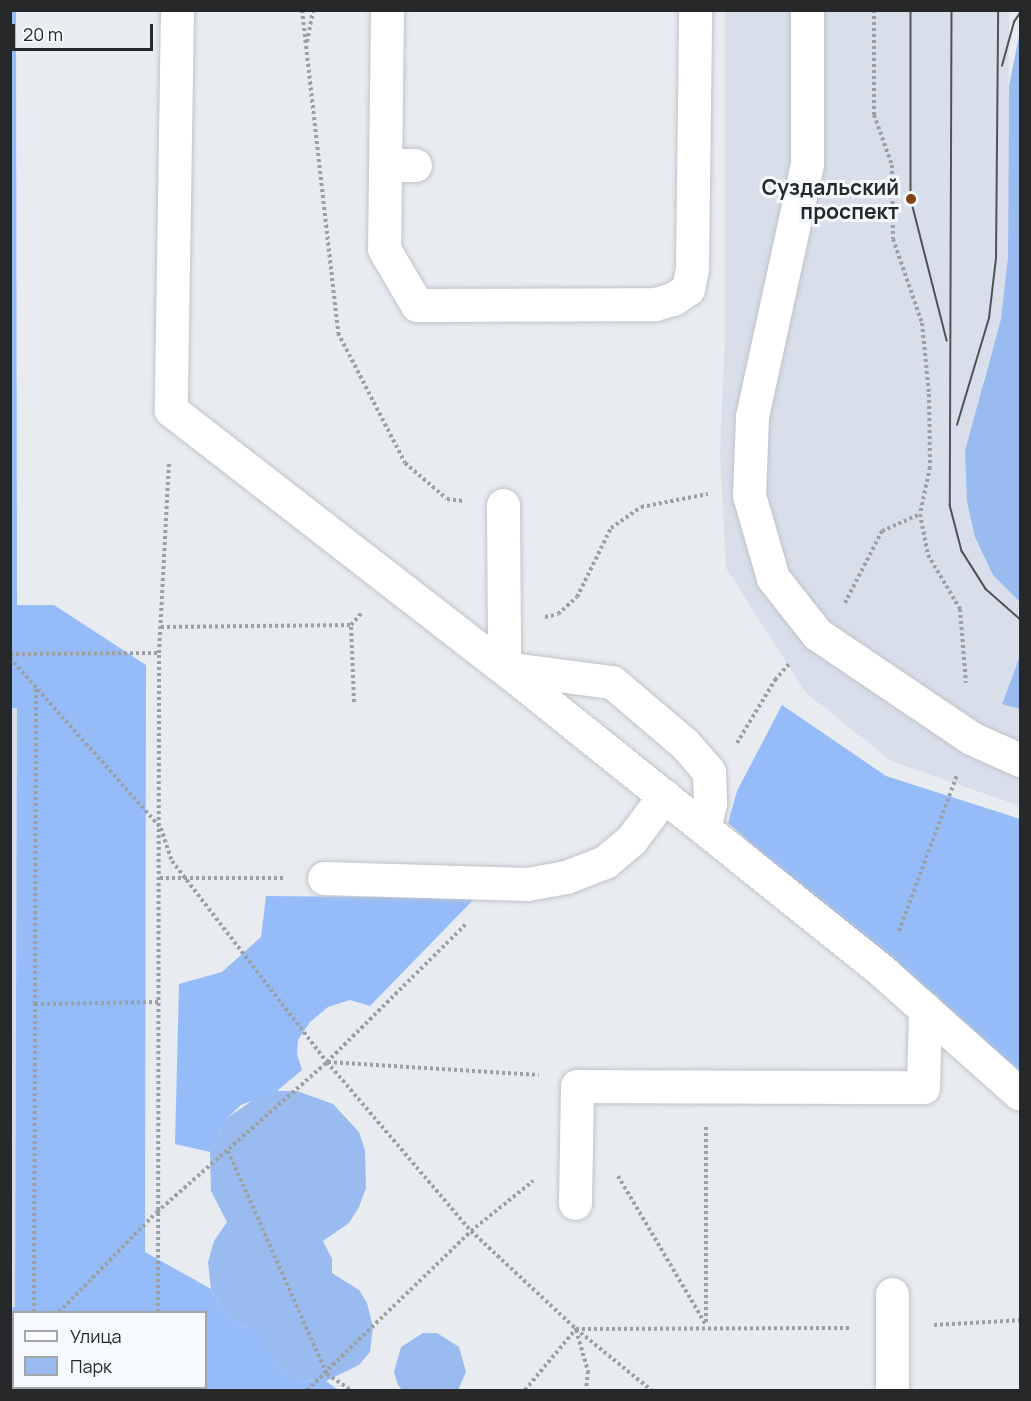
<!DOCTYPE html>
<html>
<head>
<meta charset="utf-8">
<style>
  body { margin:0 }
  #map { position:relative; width:1031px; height:1401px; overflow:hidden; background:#e8ebf0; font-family:Manrope,sans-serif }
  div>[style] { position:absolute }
  .built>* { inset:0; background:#d8dfeb }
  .green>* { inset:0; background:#9abbef }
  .forest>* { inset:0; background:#95bcf9 }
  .path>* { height:4px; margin-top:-2px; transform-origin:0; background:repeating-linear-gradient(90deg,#9da0a3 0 3px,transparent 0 6px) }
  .roads { filter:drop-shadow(0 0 2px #c0c3c8) drop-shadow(0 0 2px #c0c3c8) }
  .minor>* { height:33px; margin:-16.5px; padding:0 16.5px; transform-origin:16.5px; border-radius:16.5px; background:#fff }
  .tram>* { height:1.5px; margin:-0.75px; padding:0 0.75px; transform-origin:0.75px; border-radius:0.75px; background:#515255 }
  .dots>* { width:16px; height:16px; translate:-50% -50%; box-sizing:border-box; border:3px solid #f6f9fe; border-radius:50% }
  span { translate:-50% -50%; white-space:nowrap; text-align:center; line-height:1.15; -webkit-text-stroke:6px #f6f9fe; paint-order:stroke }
  .poi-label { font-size:21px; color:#27282a; font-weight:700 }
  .right { translate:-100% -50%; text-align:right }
  .frame { position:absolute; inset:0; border:12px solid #27282a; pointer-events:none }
  .legend { position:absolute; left:12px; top:1311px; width:195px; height:78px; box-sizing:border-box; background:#f6f9fe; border:2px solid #a3a5a9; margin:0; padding:8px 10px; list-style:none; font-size:18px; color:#27282a }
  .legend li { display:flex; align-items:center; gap:12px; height:30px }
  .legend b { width:30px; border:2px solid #a3a5a9 }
  .scale { position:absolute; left:12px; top:24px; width:141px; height:27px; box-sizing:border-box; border:3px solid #27282a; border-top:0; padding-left:8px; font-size:18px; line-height:21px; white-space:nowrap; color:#27282a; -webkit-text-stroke:4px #f6f9fe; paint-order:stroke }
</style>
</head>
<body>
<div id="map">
  <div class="built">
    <div style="clip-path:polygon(725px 11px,1009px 11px,1008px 257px,1001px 319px,983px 381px,1020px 602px,1020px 656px,1002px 703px,1020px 709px,1020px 806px,891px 761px,806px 693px,726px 568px,720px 453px,725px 334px)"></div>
    <div style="clip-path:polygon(10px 708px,17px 708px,15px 1307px,11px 1308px)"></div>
  </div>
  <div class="green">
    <div style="clip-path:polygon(1020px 31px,1020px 602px,993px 575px,975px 537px,967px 501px,965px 451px,1001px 319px,1008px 257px,1009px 86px)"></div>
    <div style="clip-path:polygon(1020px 656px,1020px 709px,1002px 704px)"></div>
    <div style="clip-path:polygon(277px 1091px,297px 1091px,333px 1104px,359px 1132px,365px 1150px,366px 1188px,359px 1207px,349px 1223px,323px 1241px,332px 1259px,332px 1273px,359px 1290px,367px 1303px,373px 1327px,370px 1352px,359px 1365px,326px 1381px,299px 1380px,285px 1372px,271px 1356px,262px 1334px,241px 1326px,223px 1310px,211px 1289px,208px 1262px,214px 1241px,227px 1222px,211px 1191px,210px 1152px,227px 1118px,259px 1096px)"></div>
    <div style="clip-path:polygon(423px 1333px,437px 1333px,459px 1347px,466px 1372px,458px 1390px,402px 1390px,398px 1385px,394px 1372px,401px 1347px)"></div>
  </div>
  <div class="forest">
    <div style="clip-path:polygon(evenodd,16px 10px,17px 605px,54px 605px,146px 665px,145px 1252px,211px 1289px,223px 1310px,241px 1326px,263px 1334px,271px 1356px,285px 1372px,299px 1380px,326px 1381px,338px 1390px,11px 1390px,11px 1308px,15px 1307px,17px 708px,10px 708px,10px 11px,16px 10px,14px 1312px,206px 1312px,206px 1388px,14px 1388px,14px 1312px)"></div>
    <div style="clip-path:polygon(782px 705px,886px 776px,1020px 819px,1020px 1080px,728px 823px,737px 791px)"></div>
    <div style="clip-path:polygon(266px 896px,475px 898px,370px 1006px,350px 1000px,328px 1007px,310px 1022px,298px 1040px,297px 1054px,302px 1070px,277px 1091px,241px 1105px,227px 1118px,210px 1152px,175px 1144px,179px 984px,222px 972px,261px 937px)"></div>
  </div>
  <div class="path">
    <div style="left:302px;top:10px;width:325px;rotate:83.6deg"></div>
    <div style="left:338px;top:333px;width:146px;rotate:62.7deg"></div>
    <div style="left:405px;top:463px;width:55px;rotate:40.6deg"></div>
    <div style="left:447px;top:499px;width:16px;rotate:7deg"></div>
    <div style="left:874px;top:10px;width:105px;rotate:90deg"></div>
    <div style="left:874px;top:115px;width:53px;rotate:70.2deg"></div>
    <div style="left:892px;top:165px;width:74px;rotate:89.2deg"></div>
    <div style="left:893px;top:239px;width:89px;rotate:71deg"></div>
    <div style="left:922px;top:323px;width:71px;rotate:84.4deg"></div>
    <div style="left:929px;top:394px;width:73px;rotate:89.2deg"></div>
    <div style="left:930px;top:467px;width:48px;rotate:102deg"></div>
    <div style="left:920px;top:514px;width:42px;rotate:79deg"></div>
    <div style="left:928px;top:555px;width:63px;rotate:59.3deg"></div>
    <div style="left:960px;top:609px;width:74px;rotate:85.4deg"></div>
    <div style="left:307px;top:42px;width:33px;rotate:-79deg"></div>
    <div style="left:845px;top:603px;width:81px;rotate:-62.8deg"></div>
    <div style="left:882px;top:531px;width:42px;rotate:-24.1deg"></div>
    <div style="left:545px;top:617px;width:13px;rotate:-13deg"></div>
    <div style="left:558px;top:614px;width:25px;rotate:-42deg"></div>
    <div style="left:577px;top:597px;width:77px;rotate:-63.8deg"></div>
    <div style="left:611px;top:528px;width:37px;rotate:-35deg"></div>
    <div style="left:641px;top:507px;width:68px;rotate:-11deg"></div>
    <div style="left:161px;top:627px;width:190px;rotate:-0.6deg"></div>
    <div style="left:10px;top:654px;width:149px;rotate:-0.4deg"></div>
    <div style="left:10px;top:658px;width:227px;rotate:48.4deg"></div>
    <div style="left:161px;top:828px;width:35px;rotate:72deg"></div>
    <div style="left:172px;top:861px;width:254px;rotate:52.4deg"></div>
    <div style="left:327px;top:1062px;width:222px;rotate:49.6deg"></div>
    <div style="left:471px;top:1231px;width:144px;rotate:43deg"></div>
    <div style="left:576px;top:1329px;width:97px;rotate:39.1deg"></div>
    <div style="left:36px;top:689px;width:315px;rotate:90.2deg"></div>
    <div style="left:35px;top:1004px;width:125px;rotate:-0.9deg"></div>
    <div style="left:354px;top:702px;width:77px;rotate:-92.2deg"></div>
    <div style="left:351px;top:625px;width:18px;rotate:-49deg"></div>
    <div style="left:737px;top:743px;width:74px;rotate:-58.9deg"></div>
    <div style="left:775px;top:680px;width:21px;rotate:-49deg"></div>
    <div style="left:160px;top:878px;width:124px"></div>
    <div style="left:899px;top:931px;width:166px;rotate:-69.6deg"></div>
    <div style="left:328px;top:1062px;width:211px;rotate:3.5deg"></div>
    <div style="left:706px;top:1127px;width:196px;rotate:90deg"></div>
    <div style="left:228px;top:1151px;width:244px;rotate:66.1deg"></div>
    <div style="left:327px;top:1374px;width:29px;rotate:34deg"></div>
    <div style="left:618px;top:1176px;width:173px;rotate:59.4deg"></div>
    <div style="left:34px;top:1312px;width:308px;rotate:-89.8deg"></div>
    <div style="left:59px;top:1312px;width:140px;rotate:-45.6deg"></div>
    <div style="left:157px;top:1212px;width:227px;rotate:-41.4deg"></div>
    <div style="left:327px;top:1062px;width:196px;rotate:-44.8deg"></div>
    <div style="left:158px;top:1312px;width:659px;rotate:-89.91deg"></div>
    <div style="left:159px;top:653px;width:192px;rotate:-87deg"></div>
    <div style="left:934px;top:1325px;width:86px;rotate:-3.3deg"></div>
    <div style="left:576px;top:1330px;width:43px;rotate:73.7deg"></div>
    <div style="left:588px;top:1371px;width:19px;rotate:96deg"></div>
    <div style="left:10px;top:1361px;width:5px;rotate:-37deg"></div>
    <div style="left:158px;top:1388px;width:2px;rotate:63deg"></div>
    <div style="left:307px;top:1390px;width:228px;rotate:-44.1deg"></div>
    <div style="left:471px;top:1231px;width:80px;rotate:-38.9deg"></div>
    <div style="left:525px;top:1390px;width:80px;rotate:-50.1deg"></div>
    <div style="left:576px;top:1329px;width:276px;rotate:-0.2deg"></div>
  </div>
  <div class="roads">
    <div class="minor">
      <div style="left:177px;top:10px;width:400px;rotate:90.9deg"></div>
      <div style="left:171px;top:410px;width:421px;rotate:37.8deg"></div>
      <div style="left:504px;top:668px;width:486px;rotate:38.7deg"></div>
      <div style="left:883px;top:972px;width:183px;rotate:41.7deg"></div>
      <div style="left:387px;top:10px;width:239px;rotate:90.7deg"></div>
      <div style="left:384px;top:249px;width:65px;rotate:59.5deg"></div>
      <div style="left:417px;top:305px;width:238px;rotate:-0.2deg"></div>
      <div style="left:655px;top:304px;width:19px;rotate:-16deg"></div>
      <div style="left:673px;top:299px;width:18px;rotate:-34deg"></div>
      <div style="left:688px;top:289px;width:20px;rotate:-79deg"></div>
      <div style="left:692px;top:269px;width:259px;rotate:-89.3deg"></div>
      <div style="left:807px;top:10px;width:154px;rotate:90deg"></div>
      <div style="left:807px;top:164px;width:259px;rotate:102.3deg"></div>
      <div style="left:752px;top:417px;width:78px;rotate:92.2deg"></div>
      <div style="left:749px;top:495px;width:86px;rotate:73.9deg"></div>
      <div style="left:773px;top:578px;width:71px;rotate:51.8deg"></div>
      <div style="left:817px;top:634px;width:186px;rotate:34deg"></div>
      <div style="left:971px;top:738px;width:54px;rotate:24.2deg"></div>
      <div style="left:386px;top:165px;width:29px"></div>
      <div style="left:503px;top:505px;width:163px;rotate:89.6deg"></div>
      <div style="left:504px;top:668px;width:109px;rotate:7.4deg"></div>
      <div style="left:612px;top:682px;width:94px;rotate:40.3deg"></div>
      <div style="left:684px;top:743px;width:38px;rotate:49deg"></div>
      <div style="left:709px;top:772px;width:31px;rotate:88deg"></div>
      <div style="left:710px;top:803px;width:26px;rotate:103deg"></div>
      <div style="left:324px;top:878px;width:203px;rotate:1.7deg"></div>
      <div style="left:527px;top:884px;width:40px;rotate:-10deg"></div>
      <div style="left:566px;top:877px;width:42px;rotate:-21deg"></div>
      <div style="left:605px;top:862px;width:35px;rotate:-40deg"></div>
      <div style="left:632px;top:839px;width:54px;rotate:-53.3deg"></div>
      <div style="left:575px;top:1203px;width:117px;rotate:-89deg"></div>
      <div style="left:577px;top:1086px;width:346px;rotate:0.2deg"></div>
      <div style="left:923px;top:1087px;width:78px;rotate:-88.5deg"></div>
      <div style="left:892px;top:1390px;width:96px;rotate:-90deg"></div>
    </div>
  </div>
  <div class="tram">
    <div style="left:911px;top:10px;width:189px;rotate:90deg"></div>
    <div style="left:911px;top:199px;width:146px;rotate:75.7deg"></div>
    <div style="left:952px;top:10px;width:495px;rotate:90.2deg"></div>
    <div style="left:950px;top:505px;width:48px;rotate:75.4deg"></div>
    <div style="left:962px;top:551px;width:45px;rotate:57.7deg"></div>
    <div style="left:986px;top:589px;width:45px;rotate:41.4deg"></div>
    <div style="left:1002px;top:66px;width:46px;rotate:-74.7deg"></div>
    <div style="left:1014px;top:22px;width:11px;rotate:-56deg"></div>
    <div style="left:957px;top:425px;width:112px;rotate:-73.3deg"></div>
    <div style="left:989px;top:318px;width:60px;rotate:-83.3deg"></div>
    <div style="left:996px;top:258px;width:248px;rotate:-89.5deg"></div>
  </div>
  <div class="dots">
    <div style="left:911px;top:199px;background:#844013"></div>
  </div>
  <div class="poi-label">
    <span class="right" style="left:899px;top:199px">Суздальский<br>проспект</span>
  </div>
  <div class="frame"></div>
  <ul class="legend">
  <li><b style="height:8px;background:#fff"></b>Улица</li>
  <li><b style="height:16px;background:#9abbef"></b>Парк</li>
  </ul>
  <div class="scale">20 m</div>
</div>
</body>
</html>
